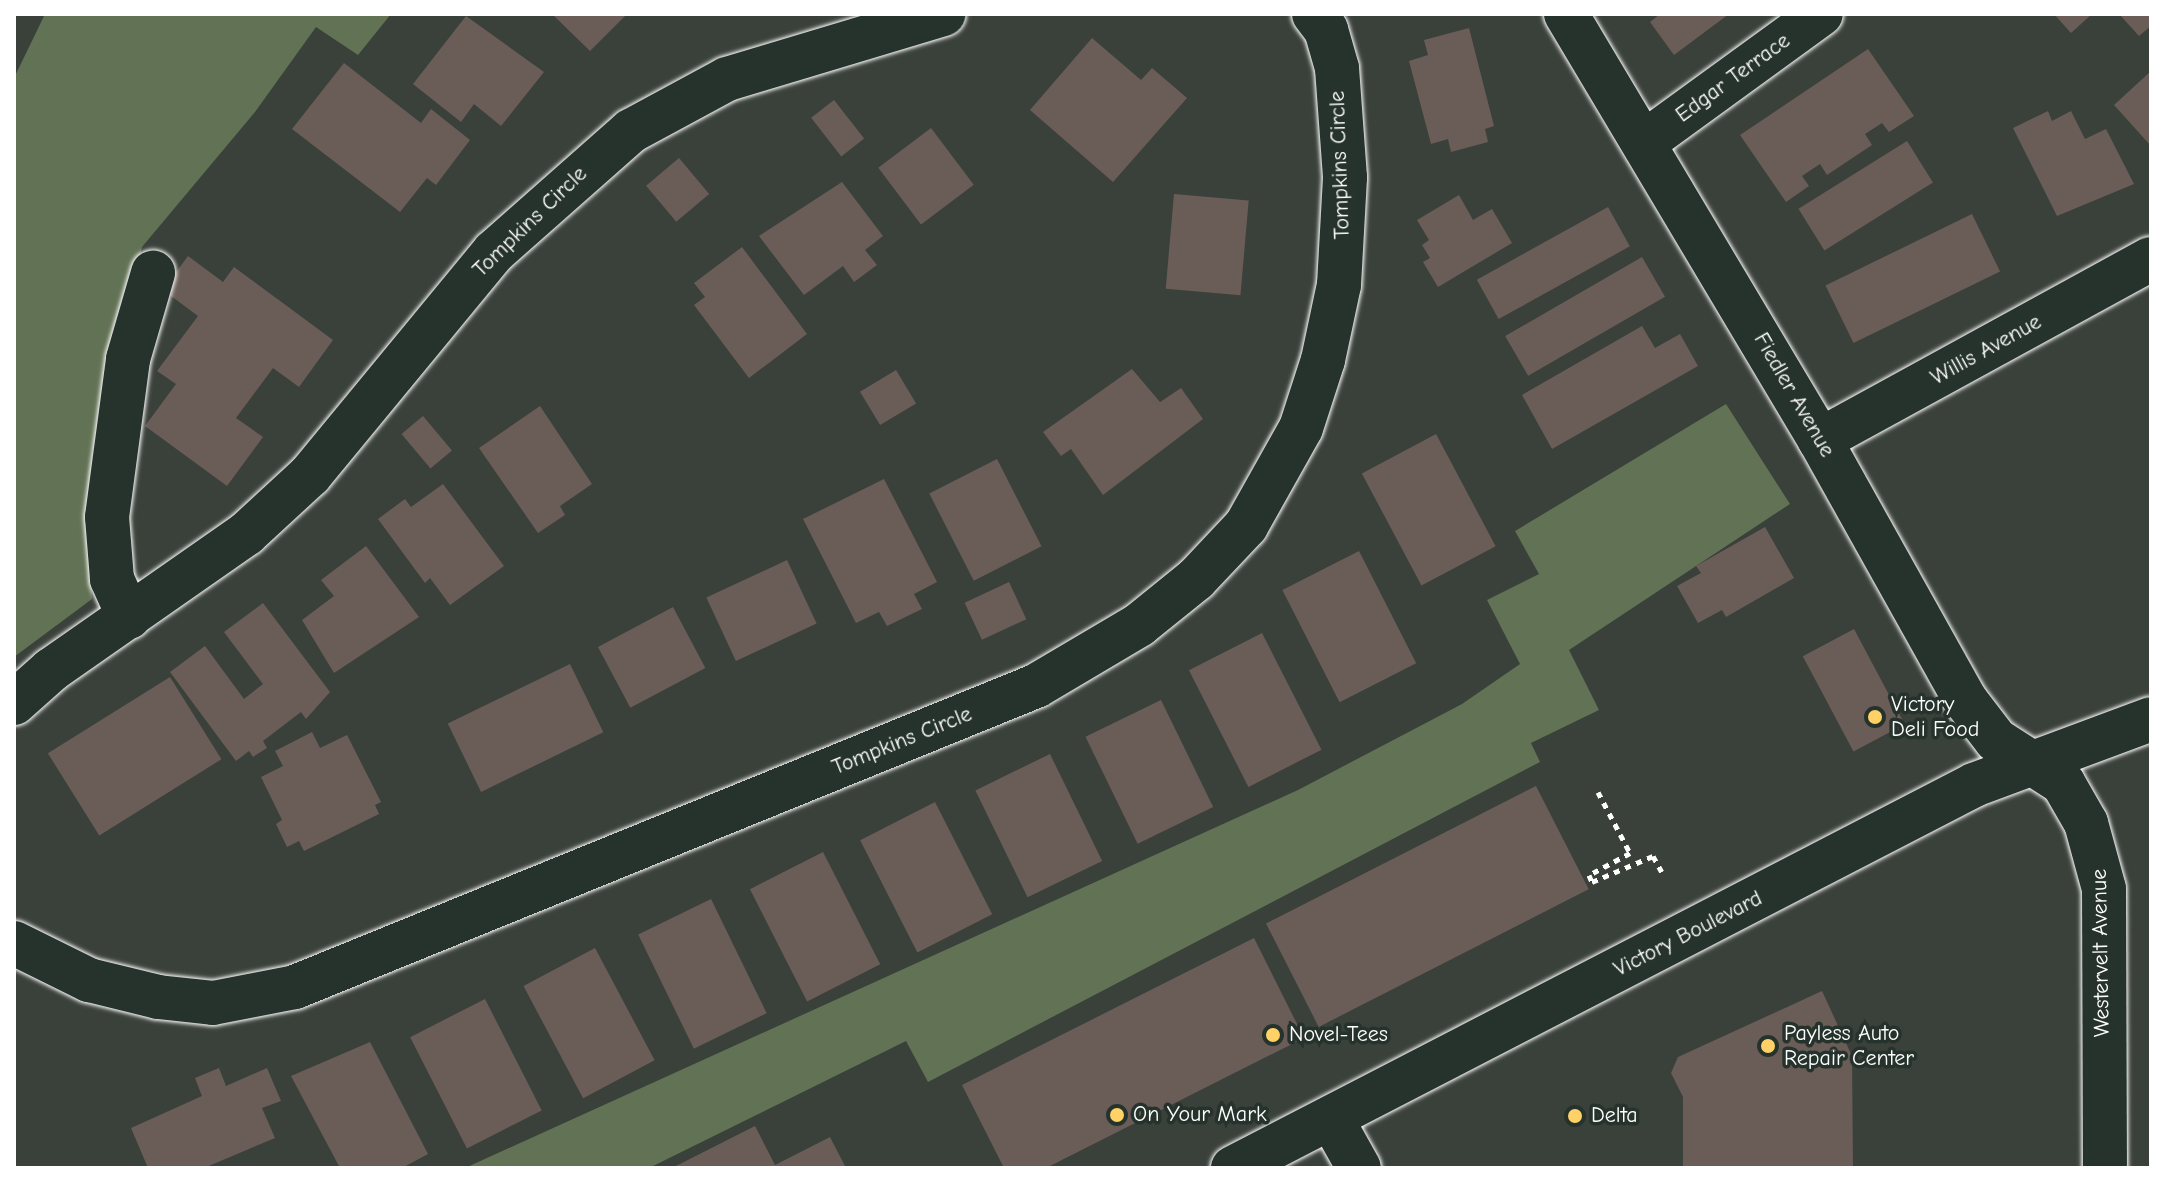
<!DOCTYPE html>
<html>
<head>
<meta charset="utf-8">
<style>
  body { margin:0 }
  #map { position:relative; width:2165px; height:1182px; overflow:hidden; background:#3a403a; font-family:"Comic Neue",sans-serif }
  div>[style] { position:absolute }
  .green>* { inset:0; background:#627254 }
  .building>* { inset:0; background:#6a5d57; transform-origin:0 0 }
  .path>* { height:5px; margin-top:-2.5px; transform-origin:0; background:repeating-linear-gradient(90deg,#fff 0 6px,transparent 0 12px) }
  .roads { filter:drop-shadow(0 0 2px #fff) drop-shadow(0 0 2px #fff) }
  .minor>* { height:44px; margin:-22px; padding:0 22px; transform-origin:22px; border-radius:22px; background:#26332d }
  .major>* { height:44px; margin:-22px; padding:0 22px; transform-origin:22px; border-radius:22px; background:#26332d }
  .dots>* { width:22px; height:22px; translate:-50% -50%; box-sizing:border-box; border:4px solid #26332d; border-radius:50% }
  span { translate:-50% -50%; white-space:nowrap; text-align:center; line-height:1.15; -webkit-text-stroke:7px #26332d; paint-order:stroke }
  .street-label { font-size:22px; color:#fff }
  .poi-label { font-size:22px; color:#fff }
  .left { translate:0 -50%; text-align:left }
  .frame { position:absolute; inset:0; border:16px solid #fff; pointer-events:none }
</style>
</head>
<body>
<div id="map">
  <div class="green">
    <div style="clip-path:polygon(45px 14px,391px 14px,358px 55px,316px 27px,255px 112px,142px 247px,93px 450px,87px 528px,92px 599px,14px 657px,14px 78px)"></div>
    <div style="clip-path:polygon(1726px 404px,1790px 504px,1569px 650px,1599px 710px,1531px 743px,1540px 762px,928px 1082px,906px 1041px,649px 1168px,465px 1168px,1298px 790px,1462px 704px,1520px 664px,1487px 600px,1539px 574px,1515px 531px)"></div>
  </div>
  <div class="building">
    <div style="clip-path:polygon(552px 14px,627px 14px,590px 51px)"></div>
    <div style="clip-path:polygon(1660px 14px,1729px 14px,1674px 55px,1650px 22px)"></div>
    <div style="clip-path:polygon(2054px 14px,2092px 14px,2071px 33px)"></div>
    <div style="clip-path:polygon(2119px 14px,2151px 14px,2151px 26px,2139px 36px)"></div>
    <div style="clip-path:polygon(466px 16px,544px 72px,501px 126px,474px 104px,461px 122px,413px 84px)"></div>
    <div style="clip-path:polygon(1469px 28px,1494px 126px,1485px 129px,1488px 142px,1451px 152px,1448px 139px,1431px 144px,1409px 61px,1428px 55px,1424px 40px)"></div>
    <div style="clip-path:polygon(1092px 38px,1141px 80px,1152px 68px,1187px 98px,1113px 182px,1030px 110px)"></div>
    <div style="clip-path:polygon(1868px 49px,1914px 116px,1889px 132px,1882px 123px,1865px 134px,1872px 145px,1827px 175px,1820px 164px,1802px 176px,1809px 186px,1786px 202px,1740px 135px)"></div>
    <div style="clip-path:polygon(344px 63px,421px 123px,431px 109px,470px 140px,436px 185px,427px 178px,400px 212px,292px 129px)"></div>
    <div style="clip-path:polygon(2151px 71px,2151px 146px,2114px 105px)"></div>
    <div style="left:834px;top:100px;width:49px;height:29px;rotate:52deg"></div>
    <div style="clip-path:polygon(2048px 111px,2052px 121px,2071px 111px,2085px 139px,2106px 129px,2134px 184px,2057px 216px,2013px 128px)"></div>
    <div style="left:931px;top:128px;width:71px;height:66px;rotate:53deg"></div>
    <div style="left:1907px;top:141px;width:49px;height:128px;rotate:58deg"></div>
    <div style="left:679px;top:158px;width:47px;height:43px;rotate:50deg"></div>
    <div style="clip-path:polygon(842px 182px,883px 236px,865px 250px,877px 265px,854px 282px,843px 266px,804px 295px,759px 236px)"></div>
    <div style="left:1174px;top:194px;width:75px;height:95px;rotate:5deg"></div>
    <div style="clip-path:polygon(1459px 195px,1473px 220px,1492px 209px,1512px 243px,1438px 287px,1423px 262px,1430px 258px,1422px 245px,1429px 240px,1417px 220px)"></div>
    <div style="left:1608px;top:207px;width:45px;height:150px;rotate:61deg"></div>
    <div style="left:1972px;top:214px;width:64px;height:163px;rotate:64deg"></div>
    <div style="clip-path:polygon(742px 247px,807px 334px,749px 378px,694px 305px,705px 297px,694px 283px)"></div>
    <div style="clip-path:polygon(188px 256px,223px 282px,234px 267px,333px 340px,299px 387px,273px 368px,236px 418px,263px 437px,227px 486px,145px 426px,176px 384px,157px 371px,198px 316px,163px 290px)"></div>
    <div style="left:1642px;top:257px;width:46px;height:158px;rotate:60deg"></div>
    <div style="clip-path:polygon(1642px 326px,1655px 348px,1680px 334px,1698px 366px,1552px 449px,1522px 395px)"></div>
    <div style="clip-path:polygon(1132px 369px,1160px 402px,1181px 388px,1203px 419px,1103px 495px,1071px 449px,1061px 456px,1043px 432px)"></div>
    <div style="left:896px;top:370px;width:39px;height:42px;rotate:59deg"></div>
    <div style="clip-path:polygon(540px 406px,592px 484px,560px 506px,565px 515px,538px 533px,479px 448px)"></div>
    <div style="left:423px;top:416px;width:45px;height:28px;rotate:50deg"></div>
    <div style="left:1436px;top:434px;width:127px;height:84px;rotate:62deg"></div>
    <div style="left:997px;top:459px;width:98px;height:76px;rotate:63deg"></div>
    <div style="clip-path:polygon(884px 479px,937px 582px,914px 594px,922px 609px,887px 626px,879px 612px,856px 623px,803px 519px)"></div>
    <div style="clip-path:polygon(443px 484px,504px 566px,450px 605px,430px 578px,425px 583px,378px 519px,405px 499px,411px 507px)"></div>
    <div style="clip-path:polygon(1765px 527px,1794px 578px,1726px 617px,1722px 610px,1698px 623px,1677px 586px,1701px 573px,1696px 566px)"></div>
    <div style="clip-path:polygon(366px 546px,419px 617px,334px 673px,302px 620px,334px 596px,321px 580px)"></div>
    <div style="left:1359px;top:551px;width:126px;height:86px;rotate:63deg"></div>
    <div style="left:787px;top:560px;width:70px;height:89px;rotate:65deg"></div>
    <div style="left:1009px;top:582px;width:41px;height:49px;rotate:65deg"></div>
    <div style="clip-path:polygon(263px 603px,330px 692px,306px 719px,301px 712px,263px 741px,267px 748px,253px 757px,249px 751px,236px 761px,170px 672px,205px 646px,244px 699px,263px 684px,224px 632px)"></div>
    <div style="left:673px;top:607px;width:69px;height:85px;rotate:62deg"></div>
    <div style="left:1854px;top:629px;width:108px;height:58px;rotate:62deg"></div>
    <div style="left:1262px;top:633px;width:131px;height:82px;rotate:63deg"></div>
    <div style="left:570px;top:664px;width:76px;height:136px;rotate:64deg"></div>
    <div style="left:170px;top:677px;width:97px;height:144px;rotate:58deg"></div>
    <div style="left:1161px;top:700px;width:119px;height:84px;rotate:64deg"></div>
    <div style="clip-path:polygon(312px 732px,320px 748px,347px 735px,381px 802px,375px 805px,379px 814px,304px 851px,299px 841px,287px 847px,276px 824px,282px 820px,261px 777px,283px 766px,275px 751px)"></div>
    <div style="left:1050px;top:754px;width:119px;height:83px;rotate:64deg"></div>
    <div style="left:1536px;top:786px;width:116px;height:303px;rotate:63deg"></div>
    <div style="left:935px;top:802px;width:126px;height:84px;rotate:63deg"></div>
    <div style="left:823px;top:852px;width:126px;height:82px;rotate:63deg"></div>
    <div style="left:711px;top:899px;width:127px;height:81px;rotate:64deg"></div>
    <div style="clip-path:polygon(1254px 938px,1304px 1038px,1046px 1168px,1004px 1168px,962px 1085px)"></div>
    <div style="left:595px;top:948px;width:127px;height:81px;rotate:62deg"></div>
    <div style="clip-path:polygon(1822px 991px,1852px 1056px,1853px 1168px,1683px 1168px,1683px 1097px,1671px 1073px,1678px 1057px)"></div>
    <div style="left:485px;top:999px;width:125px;height:84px;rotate:63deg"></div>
    <div style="clip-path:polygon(370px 1042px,428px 1154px,402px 1168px,340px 1168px,291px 1076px)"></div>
    <div style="clip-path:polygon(219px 1068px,226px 1086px,267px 1068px,281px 1101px,262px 1108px,275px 1138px,204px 1168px,148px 1168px,131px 1128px,202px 1096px,195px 1078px)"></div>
    <div style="clip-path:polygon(755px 1126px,775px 1165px,830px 1137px,846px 1168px,672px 1168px)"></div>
  </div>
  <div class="path">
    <div style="left:1598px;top:792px;width:69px;rotate:62.3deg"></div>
    <div style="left:1630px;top:853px;width:47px;rotate:151.8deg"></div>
    <div style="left:1589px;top:875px;width:8px;rotate:67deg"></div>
    <div style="left:1592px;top:882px;width:66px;rotate:-23.1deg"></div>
    <div style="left:1653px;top:856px;width:18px;rotate:61deg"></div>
  </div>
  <div class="roads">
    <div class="minor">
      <div style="left:1566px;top:14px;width:496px;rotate:59.2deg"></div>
      <div style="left:1820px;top:440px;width:299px;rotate:60.8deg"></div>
      <div style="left:1966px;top:701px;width:49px;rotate:52.4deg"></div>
      <div style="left:1996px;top:740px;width:80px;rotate:32.7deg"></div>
      <div style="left:2063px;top:783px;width:46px;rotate:60.1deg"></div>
      <div style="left:2086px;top:823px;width:68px;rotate:74.7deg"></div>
      <div style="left:2104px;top:889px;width:279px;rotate:89.8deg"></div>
      <div style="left:1646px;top:141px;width:216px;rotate:-36deg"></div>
      <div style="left:1820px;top:440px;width:377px;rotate:-28.7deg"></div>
      <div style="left:129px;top:617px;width:42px;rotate:-114.1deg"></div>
      <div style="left:112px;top:579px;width:62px;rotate:-94.6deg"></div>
      <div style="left:107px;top:517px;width:159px;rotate:-82.4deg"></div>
      <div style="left:128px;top:359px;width:90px;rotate:-73.8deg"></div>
      <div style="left:14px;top:703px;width:50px;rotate:-41.7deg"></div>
      <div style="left:51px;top:670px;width:238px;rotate:-34.9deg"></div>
      <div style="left:246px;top:534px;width:87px;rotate:-42.7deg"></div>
      <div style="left:310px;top:475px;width:289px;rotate:-50.5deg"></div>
      <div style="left:494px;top:252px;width:183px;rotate:-41.5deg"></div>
      <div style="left:631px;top:131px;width:109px;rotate:-28.4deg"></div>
      <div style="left:727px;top:79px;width:226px;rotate:-16.7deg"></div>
      <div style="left:14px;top:943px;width:84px;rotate:26.3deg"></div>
      <div style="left:89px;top:980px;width:71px;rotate:13.8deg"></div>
      <div style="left:158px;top:997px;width:55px;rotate:6.2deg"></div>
      <div style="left:213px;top:1003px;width:84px;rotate:-11deg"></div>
      <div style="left:295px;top:987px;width:800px;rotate:-22.11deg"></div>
      <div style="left:1036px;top:686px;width:120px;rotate:-30.6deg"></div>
      <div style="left:1139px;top:625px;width:73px;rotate:-38.9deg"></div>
      <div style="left:1196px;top:579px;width:73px;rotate:-46.7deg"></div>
      <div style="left:1246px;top:526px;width:112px;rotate:-60.7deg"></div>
      <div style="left:1301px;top:428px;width:71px;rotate:-72.1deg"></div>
      <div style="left:1323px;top:360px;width:77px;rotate:-78deg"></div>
      <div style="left:1339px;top:285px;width:108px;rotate:-86.8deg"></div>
      <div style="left:1345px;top:177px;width:109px;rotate:-94.2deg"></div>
      <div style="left:1337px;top:68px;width:40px;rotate:-106deg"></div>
      <div style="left:1326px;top:30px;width:20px;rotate:-127deg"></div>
      <div style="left:1331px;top:1118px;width:57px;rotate:60.8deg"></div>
    </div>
    <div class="major">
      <div style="left:1233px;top:1168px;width:834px;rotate:-27.33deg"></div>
      <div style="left:1974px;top:785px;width:189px;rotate:-20.4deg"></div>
    </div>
  </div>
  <div class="dots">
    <div style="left:1875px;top:717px;background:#ffd166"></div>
    <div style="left:1273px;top:1035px;background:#ffd166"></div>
    <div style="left:1768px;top:1046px;background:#ffd166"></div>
    <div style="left:1117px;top:1115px;background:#ffd166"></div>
    <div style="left:1575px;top:1116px;background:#ffd166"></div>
  </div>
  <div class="street-label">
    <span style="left:1733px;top:78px;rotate:-36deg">Edgar Terrace</span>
    <span style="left:1340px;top:165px;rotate:-92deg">Tompkins Circle</span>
    <span style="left:530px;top:222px;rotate:-44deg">Tompkins Circle</span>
    <span style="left:1986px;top:350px;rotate:-29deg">Willis Avenue</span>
    <span style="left:1794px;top:395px;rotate:60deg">Fiedler Avenue</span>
    <span style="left:902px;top:741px;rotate:-22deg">Tompkins Circle</span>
    <span style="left:1688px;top:934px;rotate:-27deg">Victory Boulevard</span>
    <span style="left:2101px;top:953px;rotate:-91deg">Westervelt Avenue</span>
  </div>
  <div class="poi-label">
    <span class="left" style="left:1891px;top:717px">Victory<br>Deli Food</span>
    <span class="left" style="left:1784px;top:1046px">Payless Auto<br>Repair Center</span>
    <span class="left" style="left:1289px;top:1035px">Novel-Tees</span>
    <span class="left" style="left:1133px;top:1115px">On Your Mark</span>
    <span class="left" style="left:1591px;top:1116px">Delta</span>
  </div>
  <div class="frame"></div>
</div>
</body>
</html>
